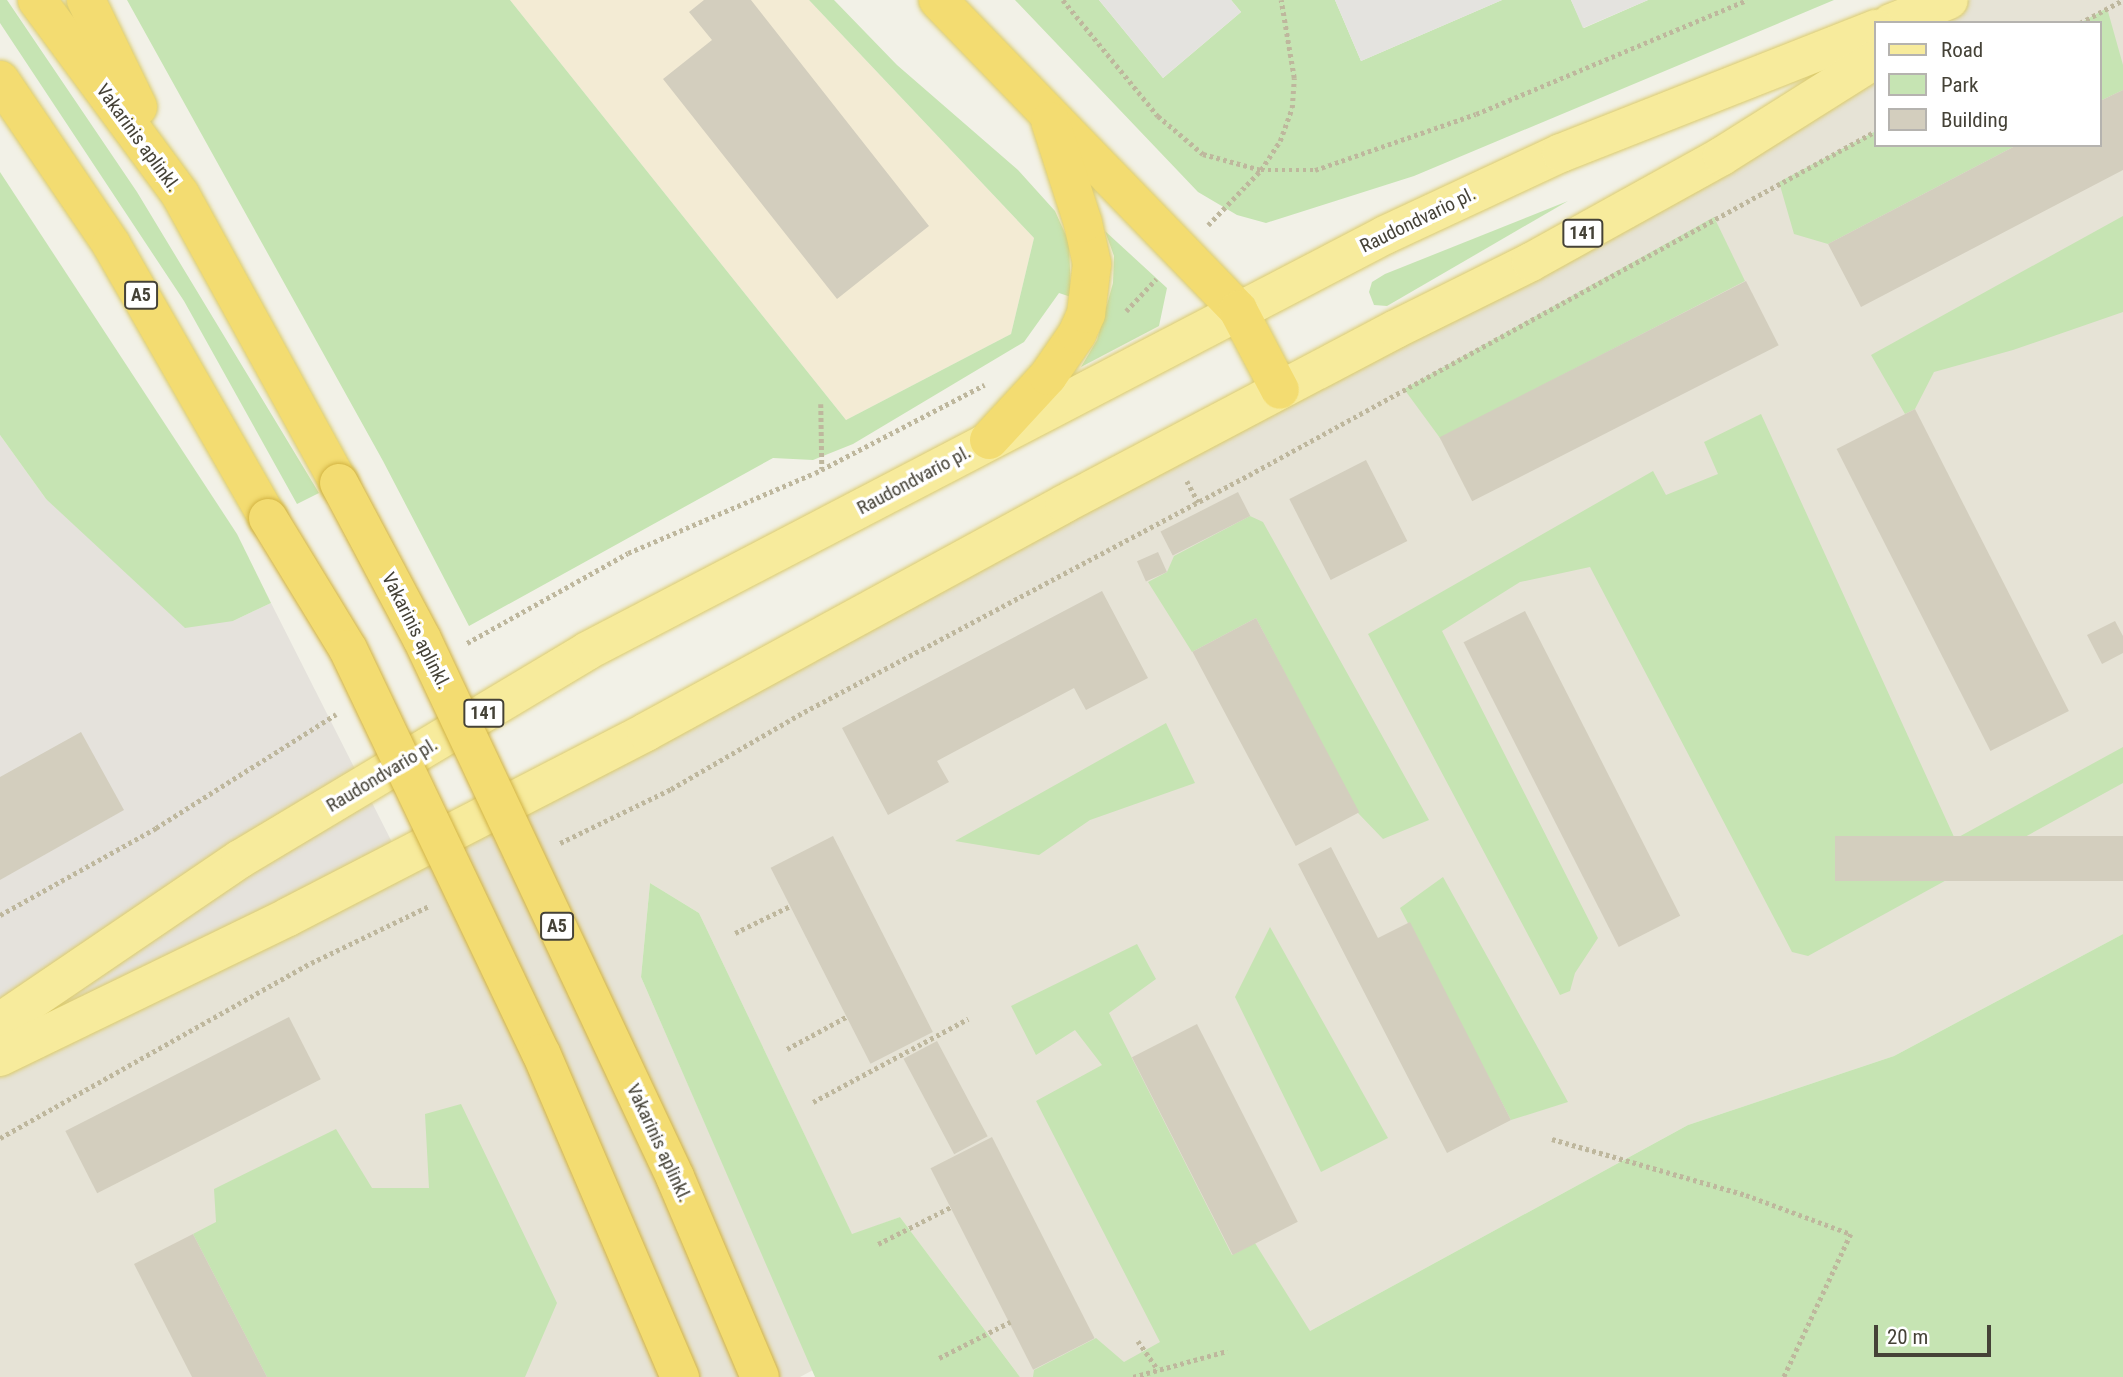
<!DOCTYPE html>
<html>
<head>
<meta charset="utf-8">
<style>
  body { margin:0 }
  #map { position:relative; width:2123px; height:1377px; overflow:hidden; background:#f2f1e7; font-family:"Roboto Condensed",sans-serif }
  div>[style] { position:absolute }
  .residential>* { inset:0; background:#e6e3d6 }
  .commercial>* { inset:0; background:#f3ebd4 }
  .industrial>* { inset:0; background:#e5e2dc }
  .green>* { inset:0; background:#c6e4b3 }
  .parking>* { inset:0; background:#e4e3df }
  .building>* { inset:0; background:#d3cebe; transform-origin:0 0 }
  .path>* { height:4.5px; margin-top:-2.25px; transform-origin:0; background:repeating-linear-gradient(90deg,#beb79d 0 3.5px,transparent 0 7px) }
  .roads { filter:drop-shadow(0 0 2px #dbcb6d) drop-shadow(0 0 2px #dbcb6d) }
  .primary>* { height:38px; margin:-19px; padding:0 19px; transform-origin:19px; border-radius:19px; background:#f7eb9c }
  .highway>* { height:38px; margin:-19px; padding:0 19px; transform-origin:19px; border-radius:19px; background:#f3dc71 }
  .bridges { filter:drop-shadow(0 0 2px #d2b342) drop-shadow(0 0 2px #d2b342) }
  .highway-bridge>* { height:38px; margin:-19px; padding:0 19px; transform-origin:19px; border-radius:19px; background:#f3dc71 }
  span { translate:-50% -50%; white-space:nowrap; text-align:center; line-height:1.15; -webkit-text-stroke:7px #fff; paint-order:stroke }
  .shield-label span { padding:2px 5px; background:#fff; border:2px solid; border-radius:5px; -webkit-text-stroke-width:0 }
  .shield-label { font-size:18px; color:#454237; font-weight:700 }
  .street-label { font-size:19px; color:#454237 }
  .legend { position:absolute; left:1874px; top:21px; width:228px; height:126px; box-sizing:border-box; background:#fff; border:2px solid #b5b3af; margin:0; padding:9px 12px; list-style:none; font-size:21px; color:#454237 }
  .legend li { display:flex; align-items:center; gap:14px; height:35px }
  .legend b { width:35px; border:2px solid #b5b3af }
  .scale { position:absolute; left:1874px; top:1325px; width:117px; height:32px; box-sizing:border-box; border:4px solid #454237; border-top:0; padding-left:9px; font-size:21px; line-height:24px; white-space:nowrap; color:#454237; -webkit-text-stroke:5px #fff; paint-order:stroke }
</style>
</head>
<body>
<div id="map">
  <div class="residential">
    <div style="clip-path:polygon(1970px 0,2123px 0,2123px 934px,1894px 1056px,1688px 1125px,1310px 1331px,1210px 1377px,1020px 1377px,900px 1217px,852px 1235px,699px 913px,650px 883px,641px 977px,813px 1370px,800px 1377px,0 1377px,0 1057px,1876px 59px,1876px 145px,2100px 145px,2100px 23px,1934px 23px)"></div>
  </div>
  <div class="commercial">
    <div style="clip-path:polygon(510px 0,809px 0,1034px 238px,1011px 334px,846px 420px)"></div>
  </div>
  <div class="industrial">
    <div style="clip-path:polygon(0 435px,46px 499px,233px 621px,271px 603px,400px 858px,0 1057px)"></div>
  </div>
  <div class="green">
    <div style="clip-path:polygon(0 0,7px 0,137px 192px,319px 493px,297px 504px,184px 301px,0 23px)"></div>
    <div style="clip-path:polygon(127px 0,510px 0,846px 420px,1011px 334px,1034px 238px,809px 0,834px 0,897px 65px,1018px 170px,1055px 211px,1069px 242px,1071px 297px,1059px 293px,1024px 342px,853px 444px,813px 460px,773px 458px,469px 626px,383px 461px)"></div>
    <div style="clip-path:polygon(1015px 0,1099px 0,1163px 78px,1241px 12px,1231px 0,1335px 0,1361px 61px,1502px 0,1571px 0,1584px 28px,1648px 0,1834px 0,1414px 176px,1266px 223px,1237px 215px,1198px 192px)"></div>
    <div style="clip-path:polygon(2107px 8px,2123px 65px,2123px 90px,2100px 101px,2100px 23px,2080px 23px)"></div>
    <div style="clip-path:polygon(1876px 131px,1876px 145px,2017px 145px,1828px 244px,1794px 234px,1779px 182px)"></div>
    <div style="clip-path:polygon(0 172px,237px 534px,271px 603px,233px 621px,185px 628px,46px 499px,0 435px)"></div>
    <div style="clip-path:polygon(1568px 201px,1387px 306px,1374px 305px,1369px 292px,1372px 282px,1385px 274px)"></div>
    <div style="clip-path:polygon(2123px 216px,2123px 312px,2013px 350px,1934px 372px,1915px 409px,1905px 414px,1871px 355px)"></div>
    <div style="clip-path:polygon(1714px 217px,1745px 281px,1440px 438px,1404px 389px)"></div>
    <div style="clip-path:polygon(1105px 231px,1167px 288px,1159px 326px,1081px 367px,1097px 340px,1113px 283px,1114px 256px)"></div>
    <div style="clip-path:polygon(1761px 414px,1955px 839px,2123px 747px,2123px 783px,1808px 956px,1792px 952px,1590px 567px,1520px 582px,1442px 631px,1598px 938px,1575px 973px,1570px 991px,1560px 995px,1368px 634px,1653px 471px,1666px 495px,1718px 474px,1704px 442px)"></div>
    <div style="clip-path:polygon(1250px 516px,1263px 522px,1429px 820px,1383px 839px,1358px 813px,1256px 618px,1192px 652px,1148px 582px,1167px 572px,1174px 556px)"></div>
    <div style="clip-path:polygon(1166px 723px,1195px 783px,1090px 820px,1039px 855px,955px 841px)"></div>
    <div style="clip-path:polygon(1443px 877px,1568px 1102px,1511px 1120px,1400px 908px)"></div>
    <div style="clip-path:polygon(650px 883px,699px 913px,852px 1234px,900px 1217px,1020px 1377px,815px 1377px,641px 977px)"></div>
    <div style="clip-path:polygon(1270px 927px,1388px 1138px,1321px 1172px,1235px 997px)"></div>
    <div style="clip-path:polygon(2123px 934px,2123px 1377px,1033px 1377px,1034px 1370px,1096px 1338px,1124px 1362px,1160px 1342px,1036px 1101px,1102px 1065px,1075px 1030px,1036px 1055px,1011px 1006px,1137px 944px,1156px 979px,1109px 1013px,1232px 1255px,1255px 1243px,1310px 1331px,1688px 1125px,1894px 1056px)"></div>
    <div style="clip-path:polygon(461px 1104px,557px 1303px,525px 1377px,267px 1377px,193px 1234px,216px 1222px,214px 1189px,336px 1129px,372px 1188px,429px 1188px,425px 1114px)"></div>
  </div>
  <div class="parking">
    <div style="clip-path:polygon(1099px 0,1231px 0,1241px 12px,1163px 78px)"></div>
    <div style="clip-path:polygon(1335px 0,1502px 0,1361px 61px)"></div>
    <div style="clip-path:polygon(1571px 0,1648px 0,1583px 28px)"></div>
  </div>
  <div class="building">
    <div style="clip-path:polygon(704px 0,751px 0,929px 226px,837px 299px,663px 79px,712px 40px,689px 12px)"></div>
    <div style="clip-path:polygon(2123px 90px,2123px 170px,1861px 307px,1828px 244px,2017px 145px,2100px 145px,2100px 101px)"></div>
    <div style="left:1746px;top:281px;width:72px;height:344px;rotate:63deg"></div>
    <div style="left:1915px;top:409px;width:339px;height:88px;rotate:63deg"></div>
    <div style="left:1366px;top:460px;width:91px;height:86px;rotate:63deg"></div>
    <div style="left:1238px;top:492px;width:27px;height:87px;rotate:63deg"></div>
    <div style="left:1158px;top:552px;width:22px;height:23px;rotate:66deg"></div>
    <div style="clip-path:polygon(1102px 591px,1148px 678px,1086px 710px,1074px 688px,937px 761px,949px 782px,888px 815px,842px 728px)"></div>
    <div style="left:1525px;top:611px;width:342px;height:69px;rotate:63deg"></div>
    <div style="left:1256px;top:618px;width:220px;height:72px;rotate:62deg"></div>
    <div style="clip-path:polygon(2115px 621px,2123px 636px,2123px 653px,2102px 664px,2087px 635px)"></div>
    <div style="clip-path:polygon(81px 732px,124px 810px,0 880px,0 777px)"></div>
    <div style="left:833px;top:836px;width:220px;height:70px;rotate:63deg"></div>
    <div style="left:2123px;top:836px;width:45px;height:288px;rotate:90deg"></div>
    <div style="clip-path:polygon(1331px 847px,1378px 938px,1410px 922px,1511px 1120px,1447px 1153px,1298px 864px)"></div>
    <div style="left:289px;top:1017px;width:70px;height:251px;rotate:63deg"></div>
    <div style="left:1197px;top:1024px;width:222px;height:73px;rotate:63deg"></div>
    <div style="left:937px;top:1041px;width:108px;height:38px;rotate:62deg"></div>
    <div style="left:992px;top:1137px;width:226px;height:69px;rotate:63deg"></div>
    <div style="clip-path:polygon(193px 1234px,267px 1377px,192px 1377px,134px 1264px)"></div>
  </div>
  <div class="path">
    <div style="left:1063px;top:0;width:150px;rotate:50.7deg"></div>
    <div style="left:1158px;top:116px;width:59px;rotate:40.2deg"></div>
    <div style="left:1203px;top:154px;width:60px;rotate:15.4deg"></div>
    <div style="left:1261px;top:170px;width:54px"></div>
    <div style="left:1315px;top:170px;width:170px;rotate:-19.2deg"></div>
    <div style="left:1476px;top:114px;width:294px;rotate:-22.8deg"></div>
    <div style="left:2080px;top:23px;width:49px;rotate:-28.1deg"></div>
    <div style="left:1208px;top:225px;width:76px;rotate:-46.1deg"></div>
    <div style="left:1261px;top:170px;width:35px;rotate:-57deg"></div>
    <div style="left:1280px;top:141px;width:35px;rotate:-70deg"></div>
    <div style="left:1292px;top:108px;width:30px;rotate:-86deg"></div>
    <div style="left:1294px;top:78px;width:79px;rotate:-99.5deg"></div>
    <div style="left:1126px;top:311px;width:44px;rotate:-46.8deg"></div>
    <div style="left:821px;top:404px;width:65px;rotate:89.1deg"></div>
    <div style="left:1187px;top:481px;width:24px;rotate:62deg"></div>
    <div style="left:467px;top:643px;width:184px;rotate:-29.2deg"></div>
    <div style="left:628px;top:553px;width:203px;rotate:-23.2deg"></div>
    <div style="left:815px;top:473px;width:191px;rotate:-27.5deg"></div>
    <div style="left:560px;top:843px;width:123px;rotate:-25.9deg"></div>
    <div style="left:671px;top:789px;width:154px;rotate:-30.1deg"></div>
    <div style="left:804px;top:712px;width:504px;rotate:-28.04deg"></div>
    <div style="left:1249px;top:475px;width:715px;rotate:-28.75deg"></div>
    <div style="left:0;top:915px;width:179px;rotate:-29.1deg"></div>
    <div style="left:156px;top:828px;width:213px;rotate:-32.3deg"></div>
    <div style="left:735px;top:933px;width:61px;rotate:-26.1deg"></div>
    <div style="left:787px;top:1049px;width:67px;rotate:-28.5deg"></div>
    <div style="left:813px;top:1102px;width:176px;rotate:-28.2deg"></div>
    <div style="left:0;top:1138px;width:357px;rotate:-29.4deg"></div>
    <div style="left:311px;top:963px;width:131px;rotate:-25.8deg"></div>
    <div style="left:1552px;top:1139px;width:202px;rotate:16.1deg"></div>
    <div style="left:1746px;top:1195px;width:112px;rotate:20.4deg"></div>
    <div style="left:1851px;top:1234px;width:158px;rotate:115.1deg"></div>
    <div style="left:878px;top:1244px;width:82px;rotate:-26.9deg"></div>
    <div style="left:1138px;top:1341px;width:35px;rotate:55deg"></div>
    <div style="left:939px;top:1358px;width:80px;rotate:-26.9deg"></div>
    <div style="left:1133px;top:1377px;width:98px;rotate:-15.5deg"></div>
  </div>
  <div class="roads">
    <div class="primary">
      <div style="left:1891px;top:23px;width:62px;rotate:-21.6deg"></div>
      <div style="left:0;top:1022px;width:290px;rotate:-34.2deg"></div>
      <div style="left:240px;top:859px;width:405px;rotate:-30.9deg"></div>
      <div style="left:587px;top:651px;width:900px;rotate:-27.53deg"></div>
      <div style="left:1385px;top:235px;width:194px;rotate:-25deg"></div>
      <div style="left:1561px;top:153px;width:339px;rotate:-21.5deg"></div>
      <div style="left:0;top:1057px;width:320px;rotate:-25.9deg"></div>
      <div style="left:288px;top:917px;width:403px;rotate:-27.3deg"></div>
      <div style="left:646px;top:732px;width:476px;rotate:-28.6deg"></div>
      <div style="left:1064px;top:504px;width:375px;rotate:-27.8deg"></div>
      <div style="left:1396px;top:329px;width:151px;rotate:-26.4deg"></div>
      <div style="left:1531px;top:262px;width:218px;rotate:-29deg"></div>
      <div style="left:1722px;top:156px;width:182px;rotate:-32.2deg"></div>
    </div>
    <div class="highway">
      <div style="left:37px;top:0;width:241px;rotate:53.6deg"></div>
      <div style="left:180px;top:194px;width:330px;rotate:61.2deg"></div>
      <div style="left:86px;top:0;width:119px;rotate:64.1deg"></div>
      <div style="left:938px;top:0;width:431px;rotate:45.9deg"></div>
      <div style="left:1238px;top:310px;width:90px;rotate:62.3deg"></div>
      <div style="left:0;top:80px;width:198px;rotate:55.9deg"></div>
      <div style="left:111px;top:244px;width:316px;rotate:60.2deg"></div>
      <div style="left:989px;top:440px;width:87px;rotate:-47.3deg"></div>
      <div style="left:1048px;top:376px;width:51px;rotate:-55.4deg"></div>
      <div style="left:1077px;top:334px;width:22px;rotate:-66deg"></div>
      <div style="left:1086px;top:314px;width:50px;rotate:-83.2deg"></div>
      <div style="left:1092px;top:264px;width:42px;rotate:-102.4deg"></div>
      <div style="left:1083px;top:223px;width:107px;rotate:-107.9deg"></div>
    </div>
  </div>
  <div class="bridges">
    <div class="highway-bridge">
      <div style="left:339px;top:483px;width:177px;rotate:62deg"></div>
      <div style="left:422px;top:639px;width:595px;rotate:64.81deg"></div>
      <div style="left:675px;top:1177px;width:217px;rotate:67deg"></div>
      <div style="left:268px;top:518px;width:153px;rotate:58.6deg"></div>
      <div style="left:348px;top:649px;width:448px;rotate:64.5deg"></div>
      <div style="left:541px;top:1053px;width:353px;rotate:66.8deg"></div>
    </div>
  </div>
  <div class="shield-label">
    <span style="left:1583px;top:233px">141</span>
    <span style="left:141px;top:295px">A5</span>
    <span style="left:484px;top:713px">141</span>
    <span style="left:557px;top:926px">A5</span>
  </div>
  <div class="street-label">
    <span style="left:138px;top:138px;rotate:54deg">Vakarinis aplinkl.</span>
    <span style="left:1418px;top:220px;rotate:-26deg">Raudondvario pl.</span>
    <span style="left:914px;top:480px;rotate:-28deg">Raudondvario pl.</span>
    <span style="left:416px;top:631px;rotate:63deg">Vakarinis aplinkl.</span>
    <span style="left:382px;top:775px;rotate:-31deg">Raudondvario pl.</span>
    <span style="left:659px;top:1143px;rotate:65deg">Vakarinis aplinkl.</span>
  </div>
  <ul class="legend">
  <li><b style="height:9px;background:#f7eb9c"></b>Road</li>
  <li><b style="height:19px;background:#c6e4b3"></b>Park</li>
  <li><b style="height:19px;background:#d3cebe"></b>Building</li>
  </ul>
  <div class="scale">20 m</div>
</div>
</body>
</html>
